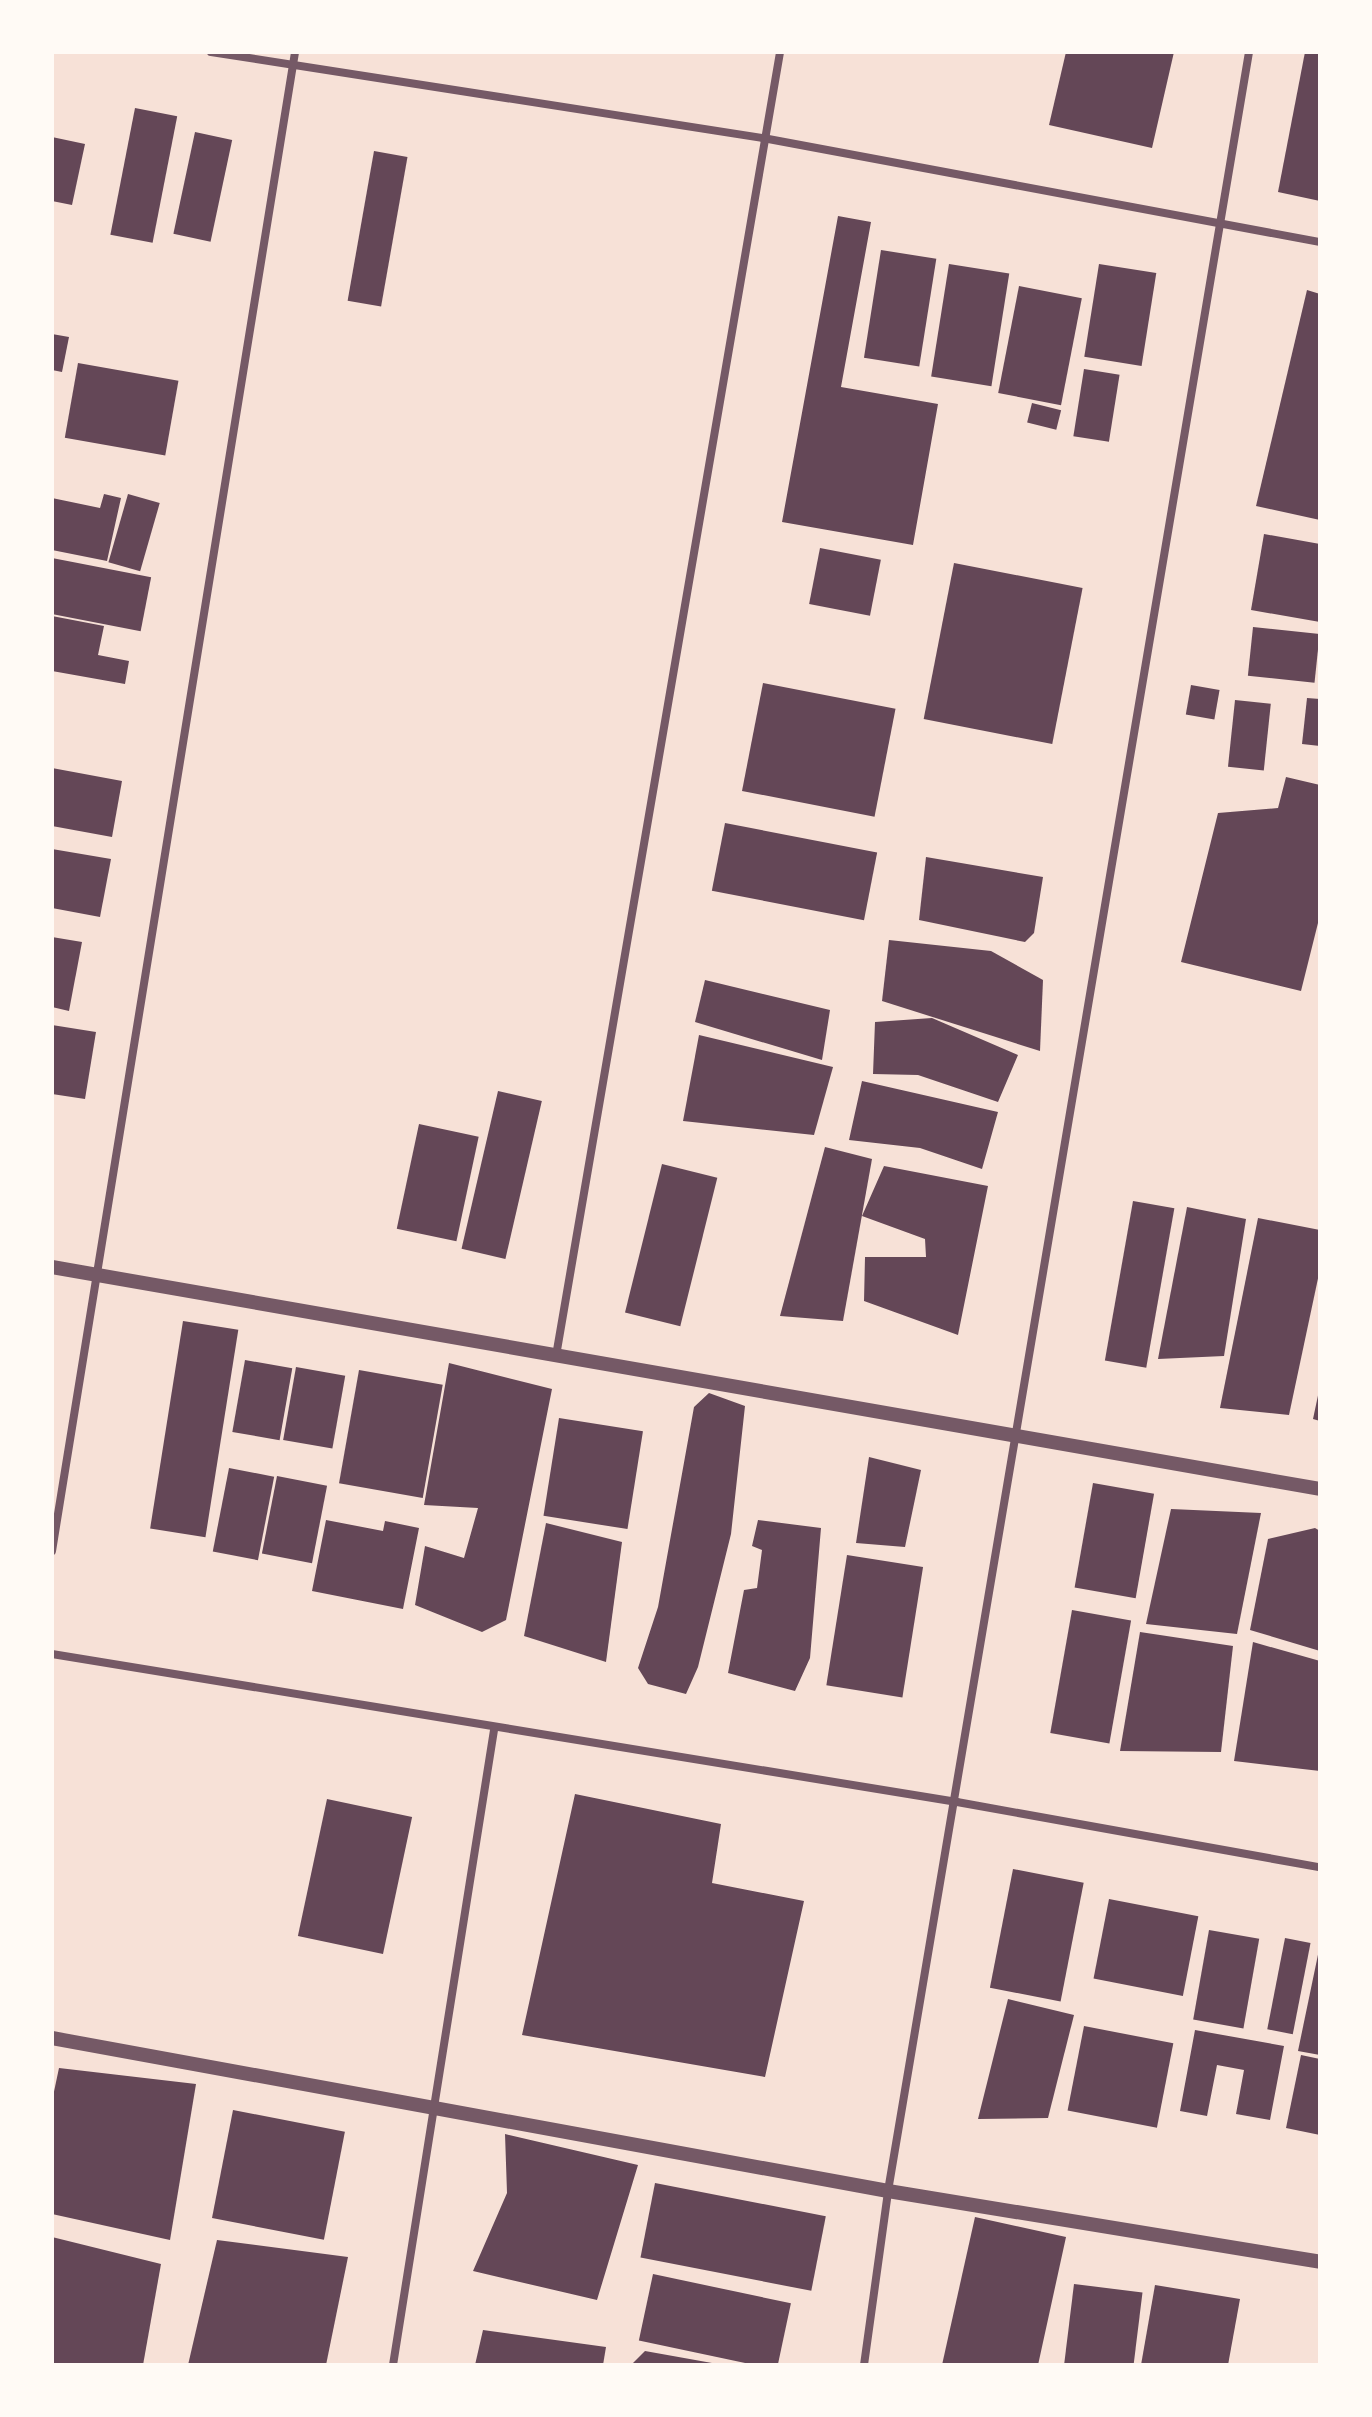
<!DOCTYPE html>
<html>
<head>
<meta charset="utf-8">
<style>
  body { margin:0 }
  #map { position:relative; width:1372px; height:2417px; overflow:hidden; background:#f7e1d7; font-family:"Sofia Sans Condensed",sans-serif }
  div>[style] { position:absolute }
  .building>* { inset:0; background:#644757; transform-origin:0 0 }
  .minor>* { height:8px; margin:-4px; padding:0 4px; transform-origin:4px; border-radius:4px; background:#755966 }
  .tertiary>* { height:14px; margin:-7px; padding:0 7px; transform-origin:7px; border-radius:7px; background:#755966 }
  span { translate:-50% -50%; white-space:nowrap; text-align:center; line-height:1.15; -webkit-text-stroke:7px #fffaf5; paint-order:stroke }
  .frame { position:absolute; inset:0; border:54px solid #fffaf5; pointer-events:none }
</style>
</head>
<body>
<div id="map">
  <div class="building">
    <div style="clip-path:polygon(1066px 52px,1174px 52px,1152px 148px,1049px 125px)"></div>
    <div style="clip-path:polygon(1305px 52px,1320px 52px,1320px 201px,1278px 192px)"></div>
    <div style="left:135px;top:108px;width:43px;height:129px;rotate:11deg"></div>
    <div style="left:195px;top:132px;width:38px;height:104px;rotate:12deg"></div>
    <div style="clip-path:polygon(52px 137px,85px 144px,72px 205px,52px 201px)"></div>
    <div style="left:374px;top:151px;width:34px;height:152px;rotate:10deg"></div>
    <div style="clip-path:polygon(838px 216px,871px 222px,841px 387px,938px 404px,913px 545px,782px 522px)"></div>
    <div style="left:881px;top:250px;width:56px;height:109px;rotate:9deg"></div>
    <div style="left:949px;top:264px;width:61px;height:114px;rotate:9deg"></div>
    <div style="left:1099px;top:264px;width:58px;height:94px;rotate:9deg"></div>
    <div style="left:1019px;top:286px;width:64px;height:109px;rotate:11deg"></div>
    <div style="clip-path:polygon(1307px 290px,1320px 294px,1320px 520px,1256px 506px)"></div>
    <div style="clip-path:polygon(52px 334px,69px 337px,62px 372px,52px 370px)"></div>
    <div style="left:78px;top:363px;width:102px;height:76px;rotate:10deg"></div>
    <div style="left:1084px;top:369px;width:36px;height:68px;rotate:9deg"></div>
    <div style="left:1032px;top:403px;width:30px;height:20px;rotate:14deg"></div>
    <div style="clip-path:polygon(104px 494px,121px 498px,107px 561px,52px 550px,52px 498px,100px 508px)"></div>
    <div style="left:128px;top:494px;width:33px;height:71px;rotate:16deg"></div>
    <div style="clip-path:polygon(1264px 534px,1320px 544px,1320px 622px,1251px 610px)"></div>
    <div style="left:820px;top:548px;width:62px;height:57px;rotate:11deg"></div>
    <div style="left:52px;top:558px;width:101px;height:55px;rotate:11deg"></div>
    <div style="left:954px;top:563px;width:131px;height:159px;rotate:11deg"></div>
    <div style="clip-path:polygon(52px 616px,104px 626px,98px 655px,129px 661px,125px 684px,52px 671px)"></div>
    <div style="left:1253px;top:627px;width:67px;height:49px;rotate:6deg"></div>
    <div style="left:763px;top:683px;width:135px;height:110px;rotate:11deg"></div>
    <div style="left:1191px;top:685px;width:29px;height:30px;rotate:10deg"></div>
    <div style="clip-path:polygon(1307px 698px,1320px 699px,1320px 746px,1302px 744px)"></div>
    <div style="left:1235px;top:700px;width:36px;height:67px;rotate:6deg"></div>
    <div style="clip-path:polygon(52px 768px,122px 781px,112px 837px,52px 826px)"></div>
    <div style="clip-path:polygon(1286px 777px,1320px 785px,1320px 915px,1301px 991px,1181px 962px,1218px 813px,1278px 808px)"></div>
    <div style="left:725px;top:823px;width:155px;height:69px;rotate:11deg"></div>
    <div style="clip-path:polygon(52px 849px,111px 859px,100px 917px,52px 908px)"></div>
    <div style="clip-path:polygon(926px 857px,1043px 877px,1034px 933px,1025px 942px,919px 920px)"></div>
    <div style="clip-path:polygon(52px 937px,82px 942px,69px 1011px,52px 1007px)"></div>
    <div style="clip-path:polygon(889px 940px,991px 951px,1043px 980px,1040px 1051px,882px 1001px)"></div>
    <div style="clip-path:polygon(705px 980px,830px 1010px,822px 1060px,695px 1022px)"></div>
    <div style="clip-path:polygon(932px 1018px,1018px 1055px,998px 1102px,918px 1075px,873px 1074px,875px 1022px)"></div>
    <div style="clip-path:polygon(52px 1025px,96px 1032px,85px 1099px,52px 1094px)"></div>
    <div style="clip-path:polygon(699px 1035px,833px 1067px,814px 1135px,683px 1121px)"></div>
    <div style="clip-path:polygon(862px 1081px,998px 1112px,982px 1169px,920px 1148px,849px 1140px)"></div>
    <div style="left:498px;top:1091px;width:45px;height:162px;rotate:13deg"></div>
    <div style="left:419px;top:1124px;width:61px;height:107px;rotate:12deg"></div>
    <div style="clip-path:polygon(825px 1147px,872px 1159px,843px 1321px,780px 1316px)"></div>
    <div style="left:662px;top:1164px;width:57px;height:153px;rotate:14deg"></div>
    <div style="clip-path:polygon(884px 1166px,988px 1186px,958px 1335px,864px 1301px,865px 1257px,926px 1257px,925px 1239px,862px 1216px)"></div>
    <div style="left:1133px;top:1201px;width:42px;height:162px;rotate:10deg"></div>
    <div style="clip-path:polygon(1187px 1207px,1246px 1219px,1224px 1356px,1158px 1359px)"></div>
    <div style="clip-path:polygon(1258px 1218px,1320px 1230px,1320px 1269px,1289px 1415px,1220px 1408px)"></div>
    <div style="left:183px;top:1321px;width:56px;height:210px;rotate:9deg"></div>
    <div style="left:245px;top:1360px;width:48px;height:73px;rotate:10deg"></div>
    <div style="clip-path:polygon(449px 1363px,552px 1389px,506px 1620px,482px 1632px,415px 1605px,425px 1546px,464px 1558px,478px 1508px,424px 1505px)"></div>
    <div style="left:296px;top:1367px;width:50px;height:74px;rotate:10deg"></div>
    <div style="left:359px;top:1370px;width:85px;height:115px;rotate:10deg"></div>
    <div style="clip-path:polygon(1320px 1386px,1320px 1421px,1313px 1419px)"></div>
    <div style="clip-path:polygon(709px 1393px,745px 1406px,731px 1534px,698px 1667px,686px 1694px,648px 1684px,638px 1668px,658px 1607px,694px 1407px)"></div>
    <div style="left:559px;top:1418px;width:85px;height:99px;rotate:9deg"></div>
    <div style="clip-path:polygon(869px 1457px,921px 1470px,905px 1547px,856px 1543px)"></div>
    <div style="left:229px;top:1468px;width:46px;height:85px;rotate:11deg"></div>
    <div style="left:277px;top:1476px;width:51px;height:79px;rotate:11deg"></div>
    <div style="left:1093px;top:1483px;width:62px;height:106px;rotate:10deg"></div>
    <div style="clip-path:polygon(1171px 1509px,1261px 1513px,1237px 1634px,1146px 1624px)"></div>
    <div style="clip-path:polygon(326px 1520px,383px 1531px,385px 1521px,419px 1528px,403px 1609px,312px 1591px)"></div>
    <div style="clip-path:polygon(758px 1520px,821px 1528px,810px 1658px,795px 1691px,728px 1673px,744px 1590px,757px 1588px,762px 1550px,752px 1546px)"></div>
    <div style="clip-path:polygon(546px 1523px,622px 1542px,606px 1662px,524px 1636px)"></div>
    <div style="clip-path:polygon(1315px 1528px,1320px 1531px,1320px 1651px,1250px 1630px,1268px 1539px)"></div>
    <div style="left:847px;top:1555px;width:77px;height:132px;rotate:9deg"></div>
    <div style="left:1072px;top:1610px;width:60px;height:125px;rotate:10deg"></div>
    <div style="clip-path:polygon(1140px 1632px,1233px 1646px,1221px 1752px,1120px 1751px)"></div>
    <div style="clip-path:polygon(1253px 1642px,1320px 1661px,1320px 1771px,1234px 1761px)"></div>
    <div style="clip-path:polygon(575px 1794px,721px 1824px,712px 1883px,804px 1901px,765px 2077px,522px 2035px)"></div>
    <div style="left:327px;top:1799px;width:87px;height:140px;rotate:12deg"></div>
    <div style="left:1013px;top:1869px;width:72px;height:121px;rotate:11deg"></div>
    <div style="left:1109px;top:1899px;width:91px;height:81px;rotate:11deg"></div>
    <div style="left:1209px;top:1930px;width:51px;height:91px;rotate:10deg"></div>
    <div style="left:1285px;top:1938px;width:26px;height:93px;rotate:11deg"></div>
    <div style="clip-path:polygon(1320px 1945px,1320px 2055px,1298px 2051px)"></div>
    <div style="clip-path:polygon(1008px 1999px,1074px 2015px,1048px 2118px,978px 2119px)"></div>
    <div style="left:1084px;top:2026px;width:91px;height:86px;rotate:11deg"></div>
    <div style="clip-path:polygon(1195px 2030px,1284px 2046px,1270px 2120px,1236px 2114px,1244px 2070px,1217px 2065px,1207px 2116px,1180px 2111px)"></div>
    <div style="clip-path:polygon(1301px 2055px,1320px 2059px,1320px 2135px,1286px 2128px)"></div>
    <div style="clip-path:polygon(59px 2068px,196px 2084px,170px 2240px,52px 2214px,52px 2101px)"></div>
    <div style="left:233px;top:2110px;width:114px;height:110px;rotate:11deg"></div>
    <div style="clip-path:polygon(505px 2134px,638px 2165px,597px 2300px,473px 2271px,507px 2193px)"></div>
    <div style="left:655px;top:2183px;width:174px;height:76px;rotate:11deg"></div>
    <div style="clip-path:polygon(975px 2217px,1066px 2237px,1038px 2365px,942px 2365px)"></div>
    <div style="clip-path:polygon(52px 2237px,161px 2264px,143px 2365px,52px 2365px)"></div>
    <div style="clip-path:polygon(217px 2240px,348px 2257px,326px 2365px,188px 2365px)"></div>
    <div style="left:653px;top:2274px;width:141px;height:68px;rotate:12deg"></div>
    <div style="left:1074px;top:2284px;width:69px;height:82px;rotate:7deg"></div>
    <div style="clip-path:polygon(1155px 2285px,1240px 2299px,1228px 2365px,1141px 2365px)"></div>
    <div style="clip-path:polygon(483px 2330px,606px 2347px,603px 2365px,475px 2365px)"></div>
    <div style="clip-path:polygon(645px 2351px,712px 2363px,712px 2365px,631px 2365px)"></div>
  </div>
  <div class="minor">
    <div style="left:211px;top:52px;width:559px;rotate:8.86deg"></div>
    <div style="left:763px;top:138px;width:567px;rotate:10.58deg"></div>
    <div style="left:556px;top:1356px;width:1323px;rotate:-80.25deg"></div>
    <div style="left:52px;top:1551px;width:1519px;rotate:-80.79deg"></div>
    <div style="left:52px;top:1654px;width:917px;rotate:9.29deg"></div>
    <div style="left:957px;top:1802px;width:369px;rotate:10.2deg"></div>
    <div style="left:393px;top:2365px;width:643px;rotate:-80.96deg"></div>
    <div style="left:864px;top:2365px;width:176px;rotate:-82.1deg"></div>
    <div style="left:888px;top:2191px;width:2169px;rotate:-80.42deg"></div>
  </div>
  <div class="tertiary">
    <div style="left:52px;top:1267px;width:1287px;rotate:9.93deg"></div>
    <div style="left:52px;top:2038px;width:850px;rotate:10.37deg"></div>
    <div style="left:888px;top:2191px;width:438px;rotate:9.3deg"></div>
  </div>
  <div class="frame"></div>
</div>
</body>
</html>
